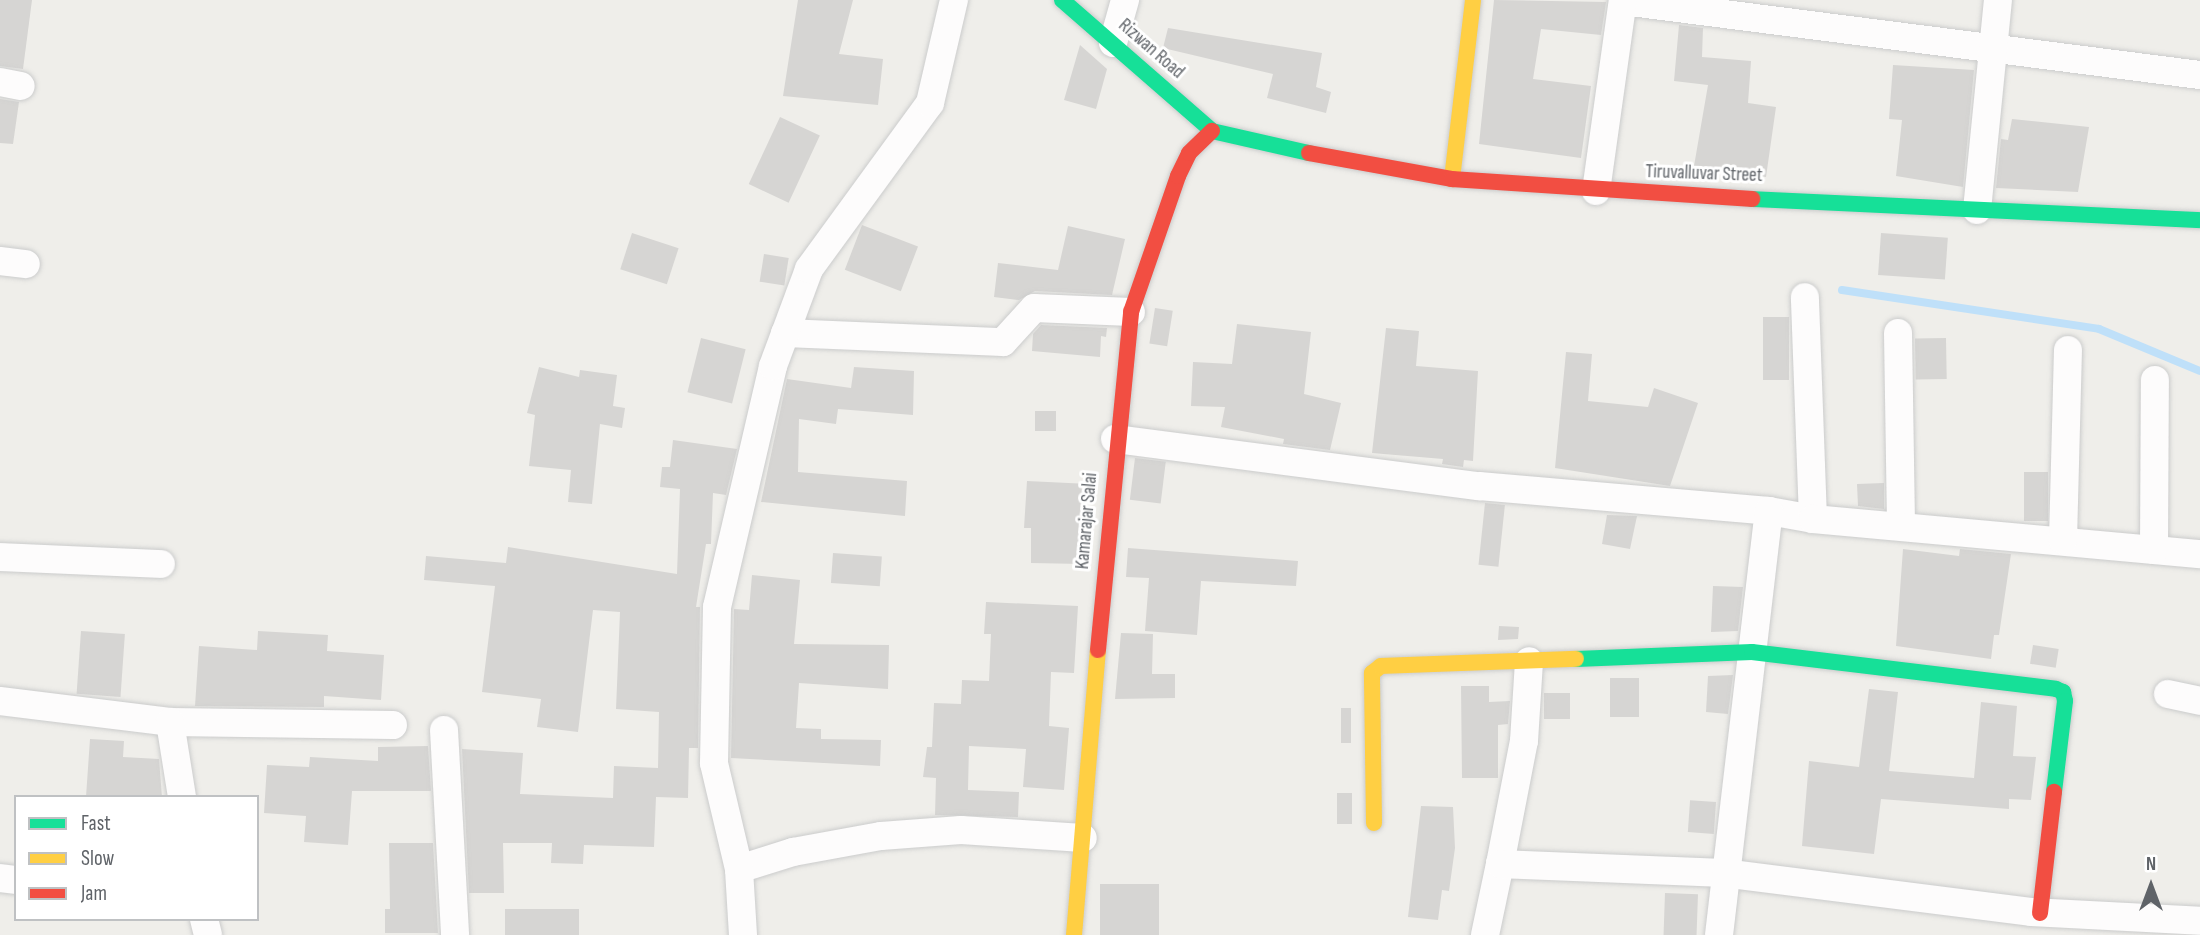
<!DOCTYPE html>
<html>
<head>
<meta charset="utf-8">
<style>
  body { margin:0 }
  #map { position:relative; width:2200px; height:935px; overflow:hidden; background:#efeeea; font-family:"Sofia Sans Condensed",sans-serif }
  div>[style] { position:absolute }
  .stream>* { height:8px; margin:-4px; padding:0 4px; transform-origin:4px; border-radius:4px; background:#bfe0f9 }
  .building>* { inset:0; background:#d6d5d3; transform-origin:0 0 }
  .roads { filter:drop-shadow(0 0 2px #cbcccc) drop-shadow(0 0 2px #cbcccc) }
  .street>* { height:28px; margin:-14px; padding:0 14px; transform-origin:14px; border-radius:14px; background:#fdfcfc }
  .fast>* { height:16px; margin:-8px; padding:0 8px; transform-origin:8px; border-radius:8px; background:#16e098 }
  .slow>* { height:16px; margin:-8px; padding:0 8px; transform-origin:8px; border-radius:8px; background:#ffcf43 }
  .jam>* { height:16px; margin:-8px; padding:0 8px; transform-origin:8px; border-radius:8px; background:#f24e42 }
  span { translate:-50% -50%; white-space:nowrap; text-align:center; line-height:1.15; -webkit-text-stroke:6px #fff; paint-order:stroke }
  .street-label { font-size:19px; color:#5f6368 }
  .legend { position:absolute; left:14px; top:795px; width:245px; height:126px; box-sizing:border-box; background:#fff; border:2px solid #bfc1c3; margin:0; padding:9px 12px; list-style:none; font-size:21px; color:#5f6368 }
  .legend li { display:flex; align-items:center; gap:14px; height:35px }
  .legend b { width:35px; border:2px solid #bfc1c3 }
  .north { position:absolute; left:2116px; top:851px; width:70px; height:70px; -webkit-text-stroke:5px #fff; paint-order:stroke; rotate:0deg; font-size:19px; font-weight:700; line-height:28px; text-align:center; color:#5f6368 }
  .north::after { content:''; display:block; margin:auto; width:24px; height:32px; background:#5f6368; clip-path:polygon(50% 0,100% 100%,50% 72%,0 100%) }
</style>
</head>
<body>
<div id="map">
  <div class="stream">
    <div style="left:1842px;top:290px;width:260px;rotate:8.6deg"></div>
    <div style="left:2099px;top:329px;width:109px;rotate:22.6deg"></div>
  </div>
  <div class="building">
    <div style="clip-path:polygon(0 0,32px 0,23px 69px,0 66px)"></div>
    <div style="clip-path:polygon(798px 0,853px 0,839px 54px,883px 59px,878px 105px,783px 96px)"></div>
    <div style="clip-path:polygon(1494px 0,1606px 2px,1601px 35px,1541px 29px,1533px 79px,1591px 86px,1581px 158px,1479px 144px)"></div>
    <div style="clip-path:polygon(1679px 25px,1703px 28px,1702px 57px,1751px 61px,1748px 103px,1776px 107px,1766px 177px,1694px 166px,1708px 85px,1674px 81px)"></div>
    <div style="clip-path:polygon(1168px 28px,1322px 53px,1316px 87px,1331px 92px,1326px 113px,1267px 98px,1273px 74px,1163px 48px)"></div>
    <div style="clip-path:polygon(1080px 45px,1107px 69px,1096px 109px,1064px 100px)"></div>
    <div style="clip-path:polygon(1893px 65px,1974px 70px,1963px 187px,1896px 176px,1902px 120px,1889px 119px)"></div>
    <div style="clip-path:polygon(0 99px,19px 102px,13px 144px,0 143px)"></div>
    <div style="left:780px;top:117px;width:44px;height:74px;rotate:25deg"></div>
    <div style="clip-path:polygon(2012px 119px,2089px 127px,2078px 192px,1996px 188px,2001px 139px,2008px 140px)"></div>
    <div style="left:862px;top:225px;width:60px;height:48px;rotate:21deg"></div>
    <div style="clip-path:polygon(1068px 226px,1125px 239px,1112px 295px,1035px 291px,1019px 300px,994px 297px,998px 263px,1058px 270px)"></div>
    <div style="left:632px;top:233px;width:49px;height:38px;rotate:18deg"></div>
    <div style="left:1881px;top:233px;width:67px;height:42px;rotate:4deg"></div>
    <div style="left:764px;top:254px;width:25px;height:28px;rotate:9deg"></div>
    <div style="left:1155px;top:308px;width:18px;height:36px;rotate:9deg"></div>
    <div style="left:1763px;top:317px;width:26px;height:63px"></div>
    <div style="clip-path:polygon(1237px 324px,1311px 332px,1304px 394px,1341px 403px,1330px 450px,1283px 444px,1284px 439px,1221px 427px,1225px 407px,1191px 406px,1193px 362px,1232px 364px)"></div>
    <div style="clip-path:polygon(1041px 325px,1107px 328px,1106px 337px,1101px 336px,1100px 357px,1032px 351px,1033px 334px)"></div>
    <div style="clip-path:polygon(1386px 328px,1419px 331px,1416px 366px,1478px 371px,1473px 461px,1464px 460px,1463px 467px,1442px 464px,1443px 459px,1372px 453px)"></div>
    <div style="left:701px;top:338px;width:46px;height:56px;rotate:14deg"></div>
    <div style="left:1946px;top:338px;width:41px;height:31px;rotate:89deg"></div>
    <div style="clip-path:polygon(1566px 352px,1592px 354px,1588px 401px,1648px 407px,1654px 388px,1698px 403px,1670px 486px,1555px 468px)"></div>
    <div style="clip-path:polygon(539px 367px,579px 377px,580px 370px,617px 375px,613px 406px,625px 408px,622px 428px,600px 424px,592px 504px,568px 502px,571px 470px,529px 466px,535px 415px,527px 413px)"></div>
    <div style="clip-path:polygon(854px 367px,914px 371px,913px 415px,838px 409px,836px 424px,799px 419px,798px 472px,907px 481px,905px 516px,761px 502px,787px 379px,851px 388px)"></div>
    <div style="left:1035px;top:411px;width:21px;height:20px"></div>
    <div style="clip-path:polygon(673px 440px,737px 449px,726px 495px,713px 493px,711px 544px,706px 544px,696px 607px,700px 607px,698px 748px,689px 748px,688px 798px,656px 797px,654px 847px,584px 845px,583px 864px,551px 863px,552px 843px,503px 843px,504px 893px,469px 893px,462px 749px,523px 753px,520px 794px,613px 798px,614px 766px,658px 768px,659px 712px,616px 709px,620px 612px,593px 610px,578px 732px,537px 727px,541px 699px,482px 692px,495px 586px,424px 580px,426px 556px,506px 563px,508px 547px,677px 574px,680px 489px,660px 487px,662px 467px,670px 467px)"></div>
    <div style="left:1135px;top:458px;width:31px;height:42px;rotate:7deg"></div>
    <div style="left:2024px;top:472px;width:24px;height:49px"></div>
    <div style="clip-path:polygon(1027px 481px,1089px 484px,1083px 564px,1031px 563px,1031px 528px,1024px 528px)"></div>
    <div style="clip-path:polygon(1884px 483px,1884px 509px,1858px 506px,1857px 484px)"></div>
    <div style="left:1485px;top:503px;width:20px;height:62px;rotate:6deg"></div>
    <div style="clip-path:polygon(1607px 515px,1637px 516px,1630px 549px,1602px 544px)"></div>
    <div style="clip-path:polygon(1128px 548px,1298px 561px,1296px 586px,1201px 581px,1197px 635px,1145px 631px,1149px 578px,1126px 577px)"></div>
    <div style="clip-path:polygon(1903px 549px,1959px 556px,1960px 549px,2011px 554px,1999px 635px,1994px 635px,1991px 659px,1896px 646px)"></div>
    <div style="left:833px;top:553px;width:49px;height:30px;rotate:4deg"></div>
    <div style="clip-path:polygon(752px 575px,800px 580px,794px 644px,889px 645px,888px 689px,799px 683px,796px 728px,821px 729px,821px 739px,881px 740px,880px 766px,731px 758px,734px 609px,749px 610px)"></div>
    <div style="clip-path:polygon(1713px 586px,1743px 587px,1738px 631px,1711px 632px)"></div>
    <div style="clip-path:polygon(986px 602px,1078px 606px,1074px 673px,1051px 672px,1049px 726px,1069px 728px,1064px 790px,1023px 787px,1026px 749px,969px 746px,968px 790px,1019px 792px,1018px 817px,935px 815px,936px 778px,923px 777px,927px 747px,932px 747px,934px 703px,961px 704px,962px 680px,989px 681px,991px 634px,984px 634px)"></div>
    <div style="clip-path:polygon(1499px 626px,1519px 627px,1518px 639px,1498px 640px)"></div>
    <div style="left:81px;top:631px;width:44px;height:63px;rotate:4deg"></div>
    <div style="clip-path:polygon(258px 631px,328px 635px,327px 651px,384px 655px,381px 700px,324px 696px,324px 707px,195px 706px,199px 646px,257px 650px)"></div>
    <div style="clip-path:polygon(1121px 633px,1153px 634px,1152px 674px,1175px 674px,1175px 698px,1115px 699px)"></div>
    <div style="left:2033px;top:645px;width:26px;height:19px;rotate:9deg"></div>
    <div style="clip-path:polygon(1733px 675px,1728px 714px,1706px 712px,1708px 676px)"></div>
    <div style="left:1639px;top:678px;width:39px;height:29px;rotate:90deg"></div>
    <div style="clip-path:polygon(1461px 686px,1489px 686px,1489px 702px,1510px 701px,1508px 724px,1498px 725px,1498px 778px,1462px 778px)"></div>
    <div style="clip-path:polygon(1869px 689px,1898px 692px,1889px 771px,1974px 778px,1981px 702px,2017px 706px,2013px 756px,2036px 757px,2031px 800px,2009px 799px,2009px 809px,1881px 799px,1874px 854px,1802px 846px,1809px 761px,1859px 767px)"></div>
    <div style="left:1544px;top:693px;width:26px;height:26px"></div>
    <div style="left:1341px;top:708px;width:10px;height:35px"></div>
    <div style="clip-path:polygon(90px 739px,124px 741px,123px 757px,159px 759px,162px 797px,86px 797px)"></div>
    <div style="clip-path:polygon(428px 746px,431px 791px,352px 791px,348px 845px,304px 842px,306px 816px,264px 813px,267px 765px,309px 767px,310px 757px,378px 761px,378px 747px)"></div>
    <div style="left:1337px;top:793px;width:15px;height:31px"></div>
    <div style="left:1716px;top:802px;width:32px;height:26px;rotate:94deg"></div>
    <div style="clip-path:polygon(1421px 806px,1453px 807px,1455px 848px,1449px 891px,1442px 890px,1438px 920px,1408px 917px)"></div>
    <div style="clip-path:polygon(389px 843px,433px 843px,438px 933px,385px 933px,385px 909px,390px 909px)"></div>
    <div style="left:1100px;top:884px;width:59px;height:51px"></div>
    <div style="left:1665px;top:893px;width:33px;height:42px;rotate:2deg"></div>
    <div style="left:579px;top:909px;width:26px;height:74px;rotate:90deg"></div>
  </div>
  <div class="roads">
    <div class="street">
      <div style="left:1623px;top:1px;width:582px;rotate:7.31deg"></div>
      <div style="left:1113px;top:43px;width:45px;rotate:-74.4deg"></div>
      <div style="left:0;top:82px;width:21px;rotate:11deg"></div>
      <div style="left:1596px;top:191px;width:193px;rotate:-82deg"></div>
      <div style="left:1977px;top:210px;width:211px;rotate:-84.3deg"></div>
      <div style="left:0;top:261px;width:26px;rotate:7deg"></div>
      <div style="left:785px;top:333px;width:218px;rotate:2.4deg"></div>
      <div style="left:1003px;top:342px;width:46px;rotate:-47.6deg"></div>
      <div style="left:1034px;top:308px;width:97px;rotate:2.4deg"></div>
      <div style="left:1898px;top:333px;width:192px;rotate:89.1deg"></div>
      <div style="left:1115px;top:439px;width:367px;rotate:7.4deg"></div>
      <div style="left:1479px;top:486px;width:291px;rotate:4.9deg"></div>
      <div style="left:1769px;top:511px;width:45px;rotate:10.3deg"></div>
      <div style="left:1813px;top:519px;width:222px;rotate:-92.1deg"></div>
      <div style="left:1813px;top:519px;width:389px;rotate:5.2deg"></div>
      <div style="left:2063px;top:540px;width:190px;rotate:-88.5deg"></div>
      <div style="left:2154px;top:550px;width:170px;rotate:-89.7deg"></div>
      <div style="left:0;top:557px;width:161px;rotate:2.5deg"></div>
      <div style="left:2168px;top:694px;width:33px;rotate:12deg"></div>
      <div style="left:0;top:701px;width:171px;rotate:7deg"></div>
      <div style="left:170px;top:722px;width:223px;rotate:0.8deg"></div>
      <div style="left:170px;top:722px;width:76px;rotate:80.9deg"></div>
      <div style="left:444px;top:730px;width:205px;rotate:86.9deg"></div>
      <div style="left:1500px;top:864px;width:125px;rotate:-79deg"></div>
      <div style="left:1524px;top:741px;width:80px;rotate:-86.4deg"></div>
      <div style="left:739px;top:869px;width:57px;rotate:-17.5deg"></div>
      <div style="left:793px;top:852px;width:89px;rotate:-10.3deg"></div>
      <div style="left:881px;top:836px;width:80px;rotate:-4.3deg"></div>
      <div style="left:961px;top:830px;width:122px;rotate:3.8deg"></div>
      <div style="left:0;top:878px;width:16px;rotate:7deg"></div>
      <div style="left:204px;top:919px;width:16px;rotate:76deg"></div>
      <div style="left:743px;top:935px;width:66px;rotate:-93.5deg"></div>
      <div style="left:739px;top:869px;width:109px;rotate:-103.3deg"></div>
      <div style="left:714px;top:763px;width:156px;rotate:-88.9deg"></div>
      <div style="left:717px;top:607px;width:247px;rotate:-76.9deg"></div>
      <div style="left:773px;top:366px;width:103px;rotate:-69.6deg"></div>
      <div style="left:809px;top:269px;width:205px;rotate:-53.9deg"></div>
      <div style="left:930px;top:103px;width:106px;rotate:-76.9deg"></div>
      <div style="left:1485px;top:935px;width:73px;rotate:-78.1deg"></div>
      <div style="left:1500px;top:864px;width:223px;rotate:2.3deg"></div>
      <div style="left:1723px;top:873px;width:310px;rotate:7.2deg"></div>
      <div style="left:2031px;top:912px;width:169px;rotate:3deg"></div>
      <div style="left:1719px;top:935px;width:427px;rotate:-83.3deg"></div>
    </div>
    <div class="fast">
      <div style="left:1062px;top:0;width:199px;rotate:41.1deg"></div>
      <div style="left:1212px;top:131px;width:99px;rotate:12.8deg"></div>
      <div style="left:1752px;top:199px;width:448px;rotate:2.7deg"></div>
      <div style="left:1576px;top:659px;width:176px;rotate:-2.3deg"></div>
      <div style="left:1752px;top:652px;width:306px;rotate:6.9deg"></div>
      <div style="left:2056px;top:689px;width:8px;rotate:23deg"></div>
      <div style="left:2063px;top:692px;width:9px;rotate:77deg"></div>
      <div style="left:2065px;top:701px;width:92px;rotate:96.9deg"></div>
    </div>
    <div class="slow">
      <div style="left:1452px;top:179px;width:180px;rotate:-83.3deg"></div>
      <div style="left:1374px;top:823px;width:150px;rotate:-90.8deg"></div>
      <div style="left:1372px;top:673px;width:11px;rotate:-38deg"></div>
      <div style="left:1381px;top:666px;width:195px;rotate:-2.1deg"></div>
      <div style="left:1074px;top:935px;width:286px;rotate:-85.2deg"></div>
    </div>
    <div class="jam">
      <div style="left:1309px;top:153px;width:145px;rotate:10.3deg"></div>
      <div style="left:1452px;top:179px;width:301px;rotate:3.8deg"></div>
      <div style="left:1098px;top:650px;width:340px;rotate:-84.4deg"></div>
      <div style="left:1131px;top:312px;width:144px;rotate:-70.9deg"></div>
      <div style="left:1178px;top:176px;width:25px;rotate:-64deg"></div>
      <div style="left:1189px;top:153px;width:32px;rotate:-44deg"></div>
      <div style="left:2040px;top:913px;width:122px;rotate:-83.4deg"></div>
    </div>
  </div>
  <div class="street-label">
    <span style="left:1151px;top:49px;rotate:41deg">Rizwan Road</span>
    <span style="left:1704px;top:174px;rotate:2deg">Tiruvalluvar Street</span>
    <span style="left:1087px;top:521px;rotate:-85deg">Kamarajar Salai</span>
  </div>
  <ul class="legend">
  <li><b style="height:9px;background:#16e098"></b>Fast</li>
  <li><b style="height:9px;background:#ffcf43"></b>Slow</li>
  <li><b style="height:9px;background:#f24e42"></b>Jam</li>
  </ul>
  <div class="north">N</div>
</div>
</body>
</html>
